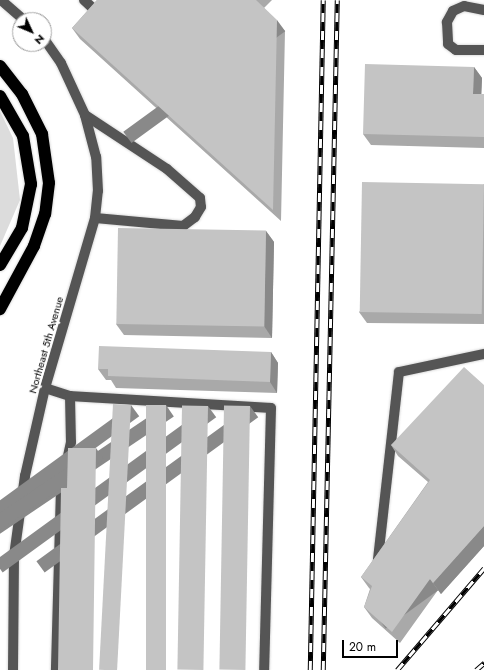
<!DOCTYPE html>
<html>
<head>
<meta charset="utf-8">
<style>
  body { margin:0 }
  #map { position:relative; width:484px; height:670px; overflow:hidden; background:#fff; font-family:Jost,sans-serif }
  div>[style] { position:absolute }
  .green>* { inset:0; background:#dcdcdc }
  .roads { filter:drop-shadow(0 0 1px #dbdbdb) drop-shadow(0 0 1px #dbdbdb) }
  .minor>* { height:10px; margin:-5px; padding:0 5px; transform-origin:5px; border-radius:5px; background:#555 }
  .highway>* { height:12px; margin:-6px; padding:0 6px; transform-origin:6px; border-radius:6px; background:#000 }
  .rail>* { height:4.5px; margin-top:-2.25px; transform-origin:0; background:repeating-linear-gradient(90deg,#fff 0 9px,#000 0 18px); box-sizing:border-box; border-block:1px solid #000 }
  .wall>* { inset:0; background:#a9a9a9 }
  .shaded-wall>* { inset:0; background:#898989; transform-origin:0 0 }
  .building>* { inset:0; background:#c4c4c4; transform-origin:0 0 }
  span { translate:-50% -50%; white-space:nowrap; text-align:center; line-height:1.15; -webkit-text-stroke:4px #fff; paint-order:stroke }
  .street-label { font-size:11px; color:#000 }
  .north { position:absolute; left:12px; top:12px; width:40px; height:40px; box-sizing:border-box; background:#fff; border:1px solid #999; border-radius:50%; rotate:134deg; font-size:11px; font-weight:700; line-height:16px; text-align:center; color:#000 }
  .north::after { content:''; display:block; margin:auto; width:14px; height:18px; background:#000; clip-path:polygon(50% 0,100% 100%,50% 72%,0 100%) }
  .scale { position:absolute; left:342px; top:640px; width:56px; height:18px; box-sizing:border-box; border:2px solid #000; border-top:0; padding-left:5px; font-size:12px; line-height:14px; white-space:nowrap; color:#000; -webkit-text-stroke:3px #fff; paint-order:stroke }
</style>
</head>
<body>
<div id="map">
  <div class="green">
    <div style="clip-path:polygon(0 111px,13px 138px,20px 200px,0 246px)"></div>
  </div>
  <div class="roads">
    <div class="minor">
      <div style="left:1px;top:0;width:30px;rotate:41deg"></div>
      <div style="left:84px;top:0;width:18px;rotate:43deg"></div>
      <div style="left:484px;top:10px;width:20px;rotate:-169deg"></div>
      <div style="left:464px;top:6px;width:12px;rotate:156deg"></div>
      <div style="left:453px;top:11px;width:13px;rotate:119deg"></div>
      <div style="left:447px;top:22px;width:22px;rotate:87deg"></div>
      <div style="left:448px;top:44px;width:10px;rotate:37deg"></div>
      <div style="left:456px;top:50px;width:28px"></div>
      <div style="left:85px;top:115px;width:98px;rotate:33.4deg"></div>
      <div style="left:167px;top:169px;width:44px;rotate:41.3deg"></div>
      <div style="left:200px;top:198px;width:9px;rotate:84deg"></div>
      <div style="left:201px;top:207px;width:12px;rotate:121deg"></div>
      <div style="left:195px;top:217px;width:15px;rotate:143deg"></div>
      <div style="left:183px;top:226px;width:88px;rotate:-174.8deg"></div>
      <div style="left:45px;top:388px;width:26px;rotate:18deg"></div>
      <div style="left:70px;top:396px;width:46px;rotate:88.8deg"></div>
      <div style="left:71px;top:442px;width:47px;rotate:102.3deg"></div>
      <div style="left:61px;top:488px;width:182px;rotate:91.6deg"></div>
      <div style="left:70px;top:396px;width:201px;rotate:3.4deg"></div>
      <div style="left:271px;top:408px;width:262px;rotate:91.5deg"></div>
      <div style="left:378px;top:559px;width:188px;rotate:-83.6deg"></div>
      <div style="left:399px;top:372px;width:87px;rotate:-12deg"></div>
      <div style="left:13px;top:670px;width:114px;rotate:-89.5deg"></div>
      <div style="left:14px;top:556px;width:81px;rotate:-82.2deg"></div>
      <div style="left:25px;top:476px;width:90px;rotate:-77.2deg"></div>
      <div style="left:45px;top:388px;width:177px;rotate:-73.6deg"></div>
      <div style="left:95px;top:218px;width:27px;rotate:-84deg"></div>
      <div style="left:98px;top:191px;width:34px;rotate:-93deg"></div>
      <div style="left:96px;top:157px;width:43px;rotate:-104.7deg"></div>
      <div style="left:85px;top:115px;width:57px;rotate:-114.8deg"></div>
      <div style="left:61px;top:63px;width:29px;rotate:-125deg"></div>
    </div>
    <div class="highway">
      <div style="left:0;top:66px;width:36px;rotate:52deg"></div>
      <div style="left:22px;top:94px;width:45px;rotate:63.4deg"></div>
      <div style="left:42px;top:134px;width:49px;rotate:81.9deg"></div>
      <div style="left:49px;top:183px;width:31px;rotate:97deg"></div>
      <div style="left:45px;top:214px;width:34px;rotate:109deg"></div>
      <div style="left:34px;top:246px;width:72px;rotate:118.4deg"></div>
      <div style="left:0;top:96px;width:46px;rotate:60.1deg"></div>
      <div style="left:23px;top:136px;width:49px;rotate:80.5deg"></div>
      <div style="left:31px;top:184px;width:45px;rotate:101.6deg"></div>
      <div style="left:22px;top:228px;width:43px;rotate:120.7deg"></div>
    </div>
  </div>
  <div class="rail">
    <div style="left:310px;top:670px;width:670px;rotate:-88.89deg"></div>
    <div style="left:323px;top:670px;width:670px;rotate:-88.8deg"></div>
    <div style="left:397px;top:670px;width:134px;rotate:-49.5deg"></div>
    <div style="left:476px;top:670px;width:11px;rotate:-41deg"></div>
  </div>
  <div class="wall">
    <div style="clip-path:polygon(97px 0,272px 0,264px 8px,285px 31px,281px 221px,80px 39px,72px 28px)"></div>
    <div style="clip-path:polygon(474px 67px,482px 78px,481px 94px,484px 94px,484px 148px,371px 145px,363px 134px)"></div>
    <div style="clip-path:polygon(484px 184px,484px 324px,367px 323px,359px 312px)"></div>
    <div style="clip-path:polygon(266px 231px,274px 242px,272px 338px,124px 335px,116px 324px)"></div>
    <div style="clip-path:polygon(271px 352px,278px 363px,277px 393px,116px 388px,111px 380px,106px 380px,98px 369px)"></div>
    <div style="clip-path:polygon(484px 385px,484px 546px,441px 594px,438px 590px,400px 643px,372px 618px,364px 607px,370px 589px,369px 588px,361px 577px,428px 482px,398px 456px,391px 445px)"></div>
  </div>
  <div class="shaded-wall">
    <div style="left:277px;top:20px;width:14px;height:190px;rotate:54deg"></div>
    <div style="clip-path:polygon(474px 67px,482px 78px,481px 105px,473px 94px)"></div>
    <div style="clip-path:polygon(266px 231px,274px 242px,272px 338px,264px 326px)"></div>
    <div style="clip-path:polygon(271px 352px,278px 363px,277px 393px,270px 382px)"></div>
    <div style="left:131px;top:405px;width:14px;height:265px;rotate:54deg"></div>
    <div style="left:166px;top:405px;width:14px;height:265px;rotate:56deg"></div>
    <div style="left:208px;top:406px;width:14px;height:264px;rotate:54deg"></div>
    <div style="left:250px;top:406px;width:14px;height:264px;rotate:54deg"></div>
    <div style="left:96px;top:448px;width:14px;height:222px;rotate:56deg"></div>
    <div style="clip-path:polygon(484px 526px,484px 546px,441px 594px,433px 583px)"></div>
    <div style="left:430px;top:579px;width:14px;height:65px;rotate:54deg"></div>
  </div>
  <div class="building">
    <div style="clip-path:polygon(97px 0,256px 0,277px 20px,273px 210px,72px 28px)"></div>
    <div style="clip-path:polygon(365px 64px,474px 67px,473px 94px,484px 94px,484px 137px,363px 134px)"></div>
    <div style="left:362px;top:182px;width:122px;height:130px;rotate:1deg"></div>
    <div style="left:118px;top:228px;width:148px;height:96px;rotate:1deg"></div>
    <div style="clip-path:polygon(99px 346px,271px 352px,270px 382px,108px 376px,108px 369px,98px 369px)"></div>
    <div style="clip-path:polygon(464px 367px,484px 385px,484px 526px,433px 583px,430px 579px,392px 632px,364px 607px,372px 586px,361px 577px,430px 480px,391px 445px)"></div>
    <div style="left:113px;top:404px;width:18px;height:266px;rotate:3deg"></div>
    <div style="left:146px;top:405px;width:20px;height:265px"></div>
    <div style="left:208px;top:406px;width:264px;height:26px;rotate:91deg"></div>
    <div style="left:250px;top:406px;width:264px;height:26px;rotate:91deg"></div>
    <div style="clip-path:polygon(68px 448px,96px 448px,93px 670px,58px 670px,61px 488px,67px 488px)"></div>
  </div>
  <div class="street-label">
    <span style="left:46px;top:345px;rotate:-74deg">Northeast 5th Avenue</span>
  </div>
  <div class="north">N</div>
  <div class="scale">20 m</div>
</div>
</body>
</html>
